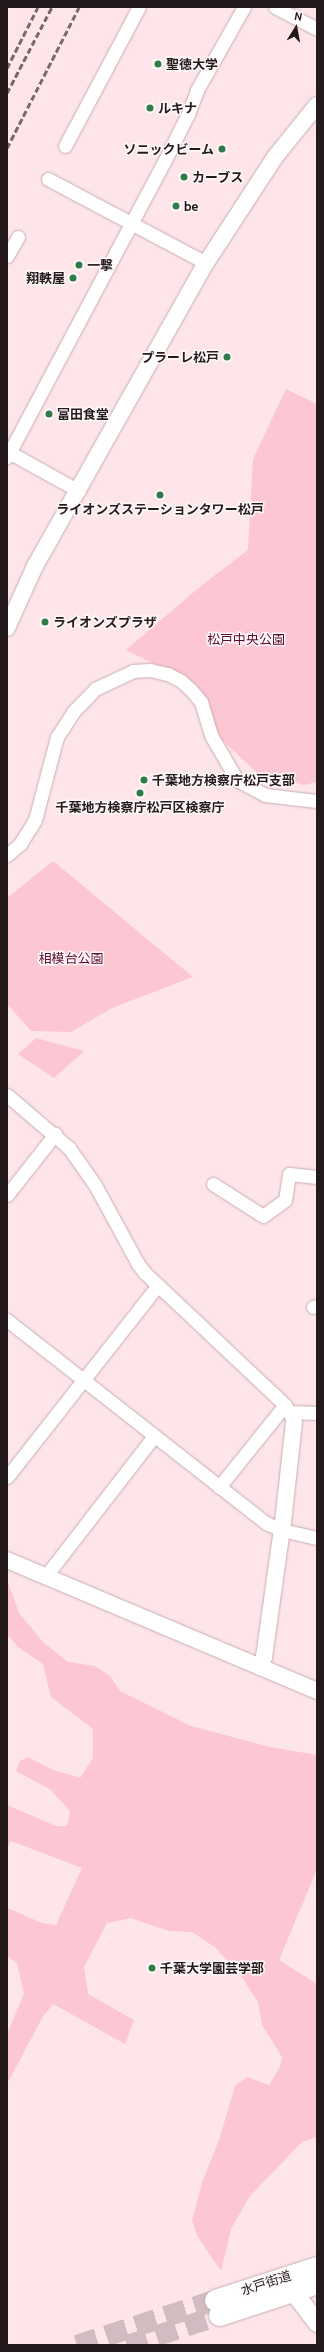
<!DOCTYPE html>
<html>
<head>
<meta charset="utf-8">
<style>
  body { margin:0 }
  #map { position:relative; width:324px; height:2352px; overflow:hidden; background:#fde5ea; font-family:Cabin,"Noto Sans JP",sans-serif }
  div>[style] { position:absolute }
  .green>* { inset:0; background:#fcc6d3 }
  .trunk-tunnel>* { height:21px; margin-top:-10.5px; transform-origin:0; background:repeating-linear-gradient(90deg,#d2bcc1 0 21px,transparent 0 31px) }
  .roads { filter:drop-shadow(0 0 1px #c8adb3) drop-shadow(0 0 1px #c8adb3) }
  .minor>* { height:13px; margin:-6.5px; padding:0 6.5px; transform-origin:6.5px; border-radius:6.5px; background:#fff }
  .tertiary>* { height:16px; margin:-8px; padding:0 8px; transform-origin:8px; border-radius:8px; background:#fff }
  .secondary>* { height:18px; margin:-9px; padding:0 9px; transform-origin:9px; border-radius:9px; background:#fff }
  .trunk>* { height:21px; margin:-10.5px; padding:0 10.5px; transform-origin:10.5px; border-radius:10.5px; background:#fff }
  .rail>* { height:3px; margin-top:-1.5px; transform-origin:0; background:repeating-linear-gradient(90deg,#79696c 0 6px,transparent 0 9px) }
  .dots>* { width:11px; height:11px; translate:-50% -50%; box-sizing:border-box; border:2px solid #fef8f9; border-radius:50% }
  span { translate:-50% -50%; white-space:nowrap; text-align:center; line-height:1.15; -webkit-text-stroke:3px #fef8f9; paint-order:stroke }
  .poi-label { font-size:13px; color:#241a1c; font-weight:700 }
  .left { translate:0 -50%; text-align:left }
  .right { translate:-100% -50%; text-align:right }
  .park-label { font-size:13px; color:#5d0b2d }
  .street-label { font-size:13px; color:#241a1c }
  .frame { position:absolute; inset:0; border:8px solid #241a1c; pointer-events:none }
  .north { position:absolute; left:276px; top:8px; width:40px; height:40px; -webkit-text-stroke:3px #fef8f9; paint-order:stroke; rotate:11deg; font-size:11px; font-weight:700; line-height:16px; text-align:center; color:#241a1c }
  .north::after { content:''; display:block; margin:auto; width:14px; height:18px; background:#241a1c; clip-path:polygon(50% 0,100% 100%,50% 72%,0 100%) }
</style>
</head>
<body>
<div id="map">
  <div class="green">
    <div style="clip-path:polygon(286px 389px,317px 404px,317px 782px,304px 785px,257px 773px,218px 736px,189px 681px,126px 650px,202px 585px,248px 550px,253px 459px)"></div>
    <div style="clip-path:polygon(53px 861px,193px 977px,112px 1008px,71px 1032px,31px 1031px,7px 1004px,7px 898px)"></div>
    <div style="clip-path:polygon(36px 1038px,84px 1051px,54px 1078px,18px 1054px)"></div>
    <div style="clip-path:polygon(7px 1580px,19px 1613px,43px 1642px,68px 1662px,95px 1666px,110px 1676px,120px 1691px,191px 1726px,270px 1747px,317px 1755px,317px 1869px,279px 1960px,317px 1984px,317px 2137px,302px 2142px,249px 2197px,231px 2229px,221px 2271px,198px 2237px,192px 2221px,202px 2183px,220px 2137px,235px 2086px,247px 2077px,269px 2085px,280px 2067px,282px 2057px,262px 2025px,258px 2002px,243px 1979px,216px 1948px,192px 1932px,169px 1931px,131px 1918px,107px 1923px,84px 1967px,88px 1994px,134px 2020px,125px 2044px,53px 2004px,42px 2018px,7px 2084px,7px 2034px,24px 1994px,17px 1963px,7px 1956px,7px 1908px,42px 1923px,56px 1925px,82px 1868px,11px 1841px,7px 1848px,7px 1805px,56px 1826px,67px 1826px,70px 1811px,51px 1790px,16px 1771px,20px 1761px,28px 1757px,51px 1769px,80px 1778px,93px 1758px,93px 1729px,51px 1697px,43px 1664px,18px 1647px,7px 1634px)"></div>
  </div>
  <div class="trunk-tunnel">
    <div style="left:77px;top:2345px;width:145px;rotate:-18.1deg"></div>
    <div style="left:127px;top:2345px;width:97px;rotate:-18.1deg"></div>
  </div>
  <div class="roads">
    <div class="minor">
      <div style="left:275px;top:7px;width:47px;rotate:27.6deg"></div>
      <div style="left:65px;top:146px;width:157px;rotate:-62deg"></div>
      <div style="left:48px;top:179px;width:179px;rotate:28deg"></div>
      <div style="left:7px;top:256px;width:22px;rotate:-60deg"></div>
      <div style="left:7px;top:451px;width:82px;rotate:29.1deg"></div>
      <div style="left:7px;top:457px;width:334px;rotate:-62deg"></div>
      <div style="left:164px;top:162px;width:54px;rotate:-63.4deg"></div>
      <div style="left:188px;top:114px;width:26px;rotate:-69deg"></div>
      <div style="left:197px;top:90px;width:95px;rotate:-60.5deg"></div>
      <div style="left:7px;top:855px;width:17px;rotate:-40deg"></div>
      <div style="left:20px;top:844px;width:28px;rotate:-58deg"></div>
      <div style="left:35px;top:820px;width:86px;rotate:-75.2deg"></div>
      <div style="left:57px;top:737px;width:30px;rotate:-57deg"></div>
      <div style="left:73px;top:712px;width:32px;rotate:-46deg"></div>
      <div style="left:95px;top:689px;width:42px;rotate:-25.3deg"></div>
      <div style="left:133px;top:671px;width:17px;rotate:-3deg"></div>
      <div style="left:150px;top:670px;width:18px;rotate:13deg"></div>
      <div style="left:168px;top:674px;width:15px;rotate:28deg"></div>
      <div style="left:181px;top:681px;width:13px;rotate:42deg"></div>
      <div style="left:191px;top:690px;width:16px;rotate:50deg"></div>
      <div style="left:201px;top:702px;width:37px;rotate:73deg"></div>
      <div style="left:212px;top:737px;width:50px;rotate:59.8deg"></div>
      <div style="left:237px;top:780px;width:32px;rotate:28deg"></div>
      <div style="left:265px;top:795px;width:52px;rotate:6.6deg"></div>
      <div style="left:7px;top:1095px;width:82px;rotate:40.5deg"></div>
      <div style="left:69px;top:1148px;width:45px;rotate:54.9deg"></div>
      <div style="left:95px;top:1185px;width:90px;rotate:61.4deg"></div>
      <div style="left:138px;top:1264px;width:11px;rotate:52deg"></div>
      <div style="left:145px;top:1273px;width:192px;rotate:43.3deg"></div>
      <div style="left:285px;top:1405px;width:19px;rotate:62deg"></div>
      <div style="left:213px;top:1184px;width:59px;rotate:32.6deg"></div>
      <div style="left:263px;top:1216px;width:27px;rotate:-36deg"></div>
      <div style="left:285px;top:1200px;width:26px;rotate:-81deg"></div>
      <div style="left:289px;top:1174px;width:28px;rotate:6deg"></div>
      <div style="left:7px;top:1195px;width:78px;rotate:-51.8deg"></div>
      <div style="left:313px;top:1307px;width:4px;rotate:-14deg"></div>
      <div style="left:7px;top:1320px;width:329px;rotate:38.1deg"></div>
      <div style="left:266px;top:1523px;width:17px;rotate:24deg"></div>
      <div style="left:282px;top:1530px;width:36px;rotate:13deg"></div>
      <div style="left:289px;top:1412px;width:28px;rotate:2deg"></div>
      <div style="left:7px;top:1477px;width:244px;rotate:-51.8deg"></div>
      <div style="left:219px;top:1487px;width:105px;rotate:-51.2deg"></div>
      <div style="left:45px;top:1577px;width:178px;rotate:-52.3deg"></div>
    </div>
    <div class="tertiary">
      <div style="left:7px;top:628px;width:68px;rotate:-65.7deg"></div>
      <div style="left:35px;top:566px;width:348px;rotate:-60.6deg"></div>
      <div style="left:206px;top:263px;width:126px;rotate:-56.9deg"></div>
      <div style="left:275px;top:157px;width:67px;rotate:-51.1deg"></div>
      <div style="left:7px;top:1560px;width:337px;rotate:22.9deg"></div>
      <div style="left:260px;top:1667px;width:11px;rotate:-68deg"></div>
      <div style="left:264px;top:1657px;width:136px;rotate:-82deg"></div>
      <div style="left:283px;top:1522px;width:101px;rotate:-83.7deg"></div>
    </div>
    <div class="secondary">
      <div style="left:293px;top:2291px;width:40px;rotate:53deg"></div>
    </div>
    <div class="trunk">
      <div style="left:215px;top:2300px;width:107px;rotate:-17.9deg"></div>
      <div style="left:219px;top:2315px;width:103px;rotate:-18.1deg"></div>
    </div>
  </div>
  <div class="rail">
    <div style="left:7px;top:68px;width:68px;rotate:-63.1deg"></div>
    <div style="left:7px;top:93px;width:97px;rotate:-62.4deg"></div>
    <div style="left:7px;top:148px;width:158px;rotate:-62.9deg"></div>
  </div>
  <div class="dots">
    <div style="left:158px;top:64px;background:#2f7b4a"></div>
    <div style="left:150px;top:108px;background:#2f7b4a"></div>
    <div style="left:222px;top:149px;background:#2f7b4a"></div>
    <div style="left:184px;top:177px;background:#2f7b4a"></div>
    <div style="left:176px;top:206px;background:#2f7b4a"></div>
    <div style="left:79px;top:265px;background:#2f7b4a"></div>
    <div style="left:73px;top:278px;background:#2f7b4a"></div>
    <div style="left:227px;top:357px;background:#2f7b4a"></div>
    <div style="left:49px;top:414px;background:#2f7b4a"></div>
    <div style="left:160px;top:495px;background:#2f7b4a"></div>
    <div style="left:45px;top:622px;background:#2f7b4a"></div>
    <div style="left:144px;top:780px;background:#2f7b4a"></div>
    <div style="left:140px;top:793px;background:#2f7b4a"></div>
    <div style="left:152px;top:1968px;background:#2f7b4a"></div>
  </div>
  <div class="poi-label">
    <span class="left" style="left:166px;top:64px">聖徳大学</span>
    <span class="left" style="left:158px;top:108px">ルキナ</span>
    <span class="right" style="left:214px;top:149px">ソニックビーム</span>
    <span class="left" style="left:192px;top:177px">カーブス</span>
    <span class="left" style="left:184px;top:206px">be</span>
    <span class="left" style="left:87px;top:265px">一撃</span>
    <span class="right" style="left:65px;top:278px">翔軼屋</span>
    <span class="right" style="left:219px;top:357px">プラーレ松戸</span>
    <span class="left" style="left:57px;top:414px">富田食堂</span>
    <span style="left:160px;top:509px">ライオンズステーションタワー松戸</span>
    <span class="left" style="left:53px;top:622px">ライオンズプラザ</span>
    <span class="left" style="left:152px;top:780px">千葉地方検察庁松戸支部</span>
    <span style="left:140px;top:807px">千葉地方検察庁松戸区検察庁</span>
    <span class="left" style="left:160px;top:1968px">千葉大学園芸学部</span>
  </div>
  <div class="park-label">
    <span style="left:246px;top:639px">松戸中央公園</span>
    <span style="left:71px;top:958px">相模台公園</span>
  </div>
  <div class="street-label">
    <span style="left:266px;top:2283px;rotate:-18deg">水戸街道</span>
  </div>
  <div class="frame"></div>
  <div class="north">N</div>
</div>
</body>
</html>
